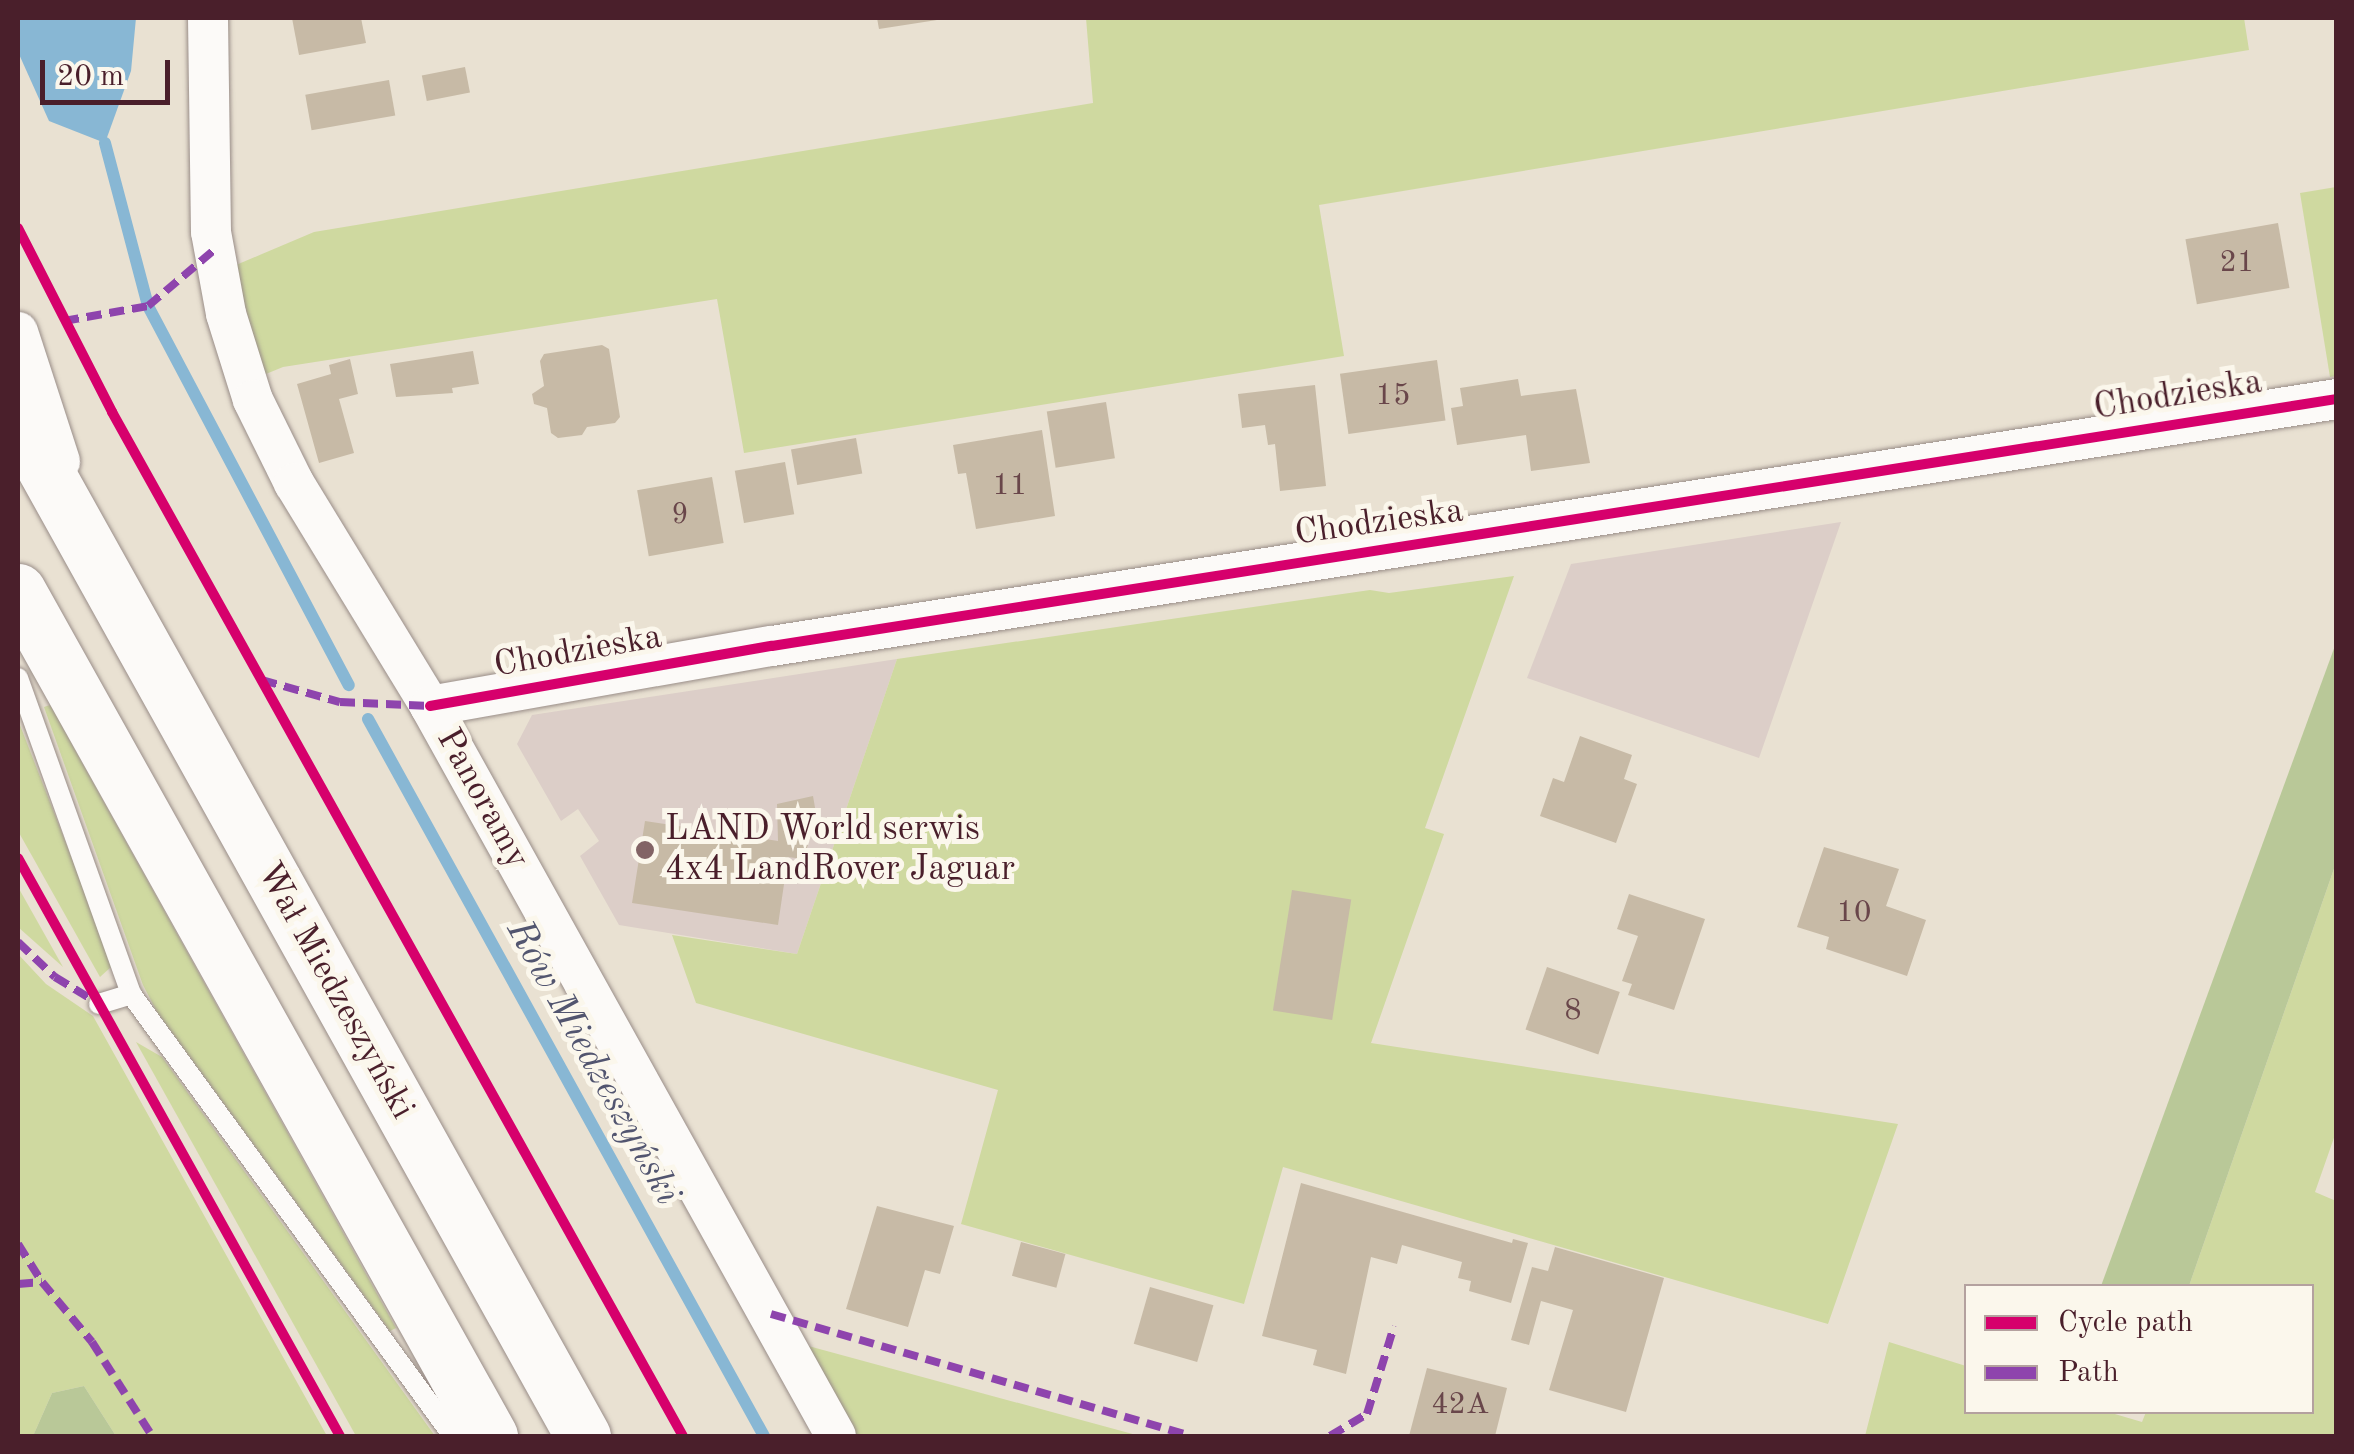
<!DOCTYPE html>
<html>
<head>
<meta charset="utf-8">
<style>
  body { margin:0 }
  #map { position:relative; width:2354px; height:1454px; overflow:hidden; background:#e9e1d2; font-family:"Old Standard TT",serif }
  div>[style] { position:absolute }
  .industrial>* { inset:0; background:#dccec8 }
  .green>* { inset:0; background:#cfd9a0 }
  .forest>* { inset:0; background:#b9c898 }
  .water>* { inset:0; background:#88b7d4 }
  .stream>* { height:12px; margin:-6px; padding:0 6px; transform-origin:6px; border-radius:6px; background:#88b7d4 }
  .building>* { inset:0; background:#c7baa6; transform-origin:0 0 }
  .roads { filter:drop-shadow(0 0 2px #998d88) drop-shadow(0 0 2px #998d88) }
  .lane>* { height:20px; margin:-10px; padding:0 10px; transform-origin:10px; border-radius:10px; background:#fcfaf8 }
  .street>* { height:40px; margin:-20px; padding:0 20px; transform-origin:20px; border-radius:20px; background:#fcfaf8 }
  .secondary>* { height:55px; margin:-27.5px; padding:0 27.5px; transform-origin:27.5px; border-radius:27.5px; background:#fcfaf8 }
  .quiet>* { height:8px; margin-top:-4px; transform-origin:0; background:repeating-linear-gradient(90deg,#8e44ad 0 15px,transparent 0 23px) }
  .cycleway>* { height:10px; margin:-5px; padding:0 5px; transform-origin:5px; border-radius:5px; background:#d6006c }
  .dots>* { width:28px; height:28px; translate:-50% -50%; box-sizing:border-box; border:5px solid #fbf7ec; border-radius:50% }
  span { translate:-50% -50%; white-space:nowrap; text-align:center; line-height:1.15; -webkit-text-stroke:10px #fbf7ec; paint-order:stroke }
  .number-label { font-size:30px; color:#69464a }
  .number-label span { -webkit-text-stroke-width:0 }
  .street-label { font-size:35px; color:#4a1f2b }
  .poi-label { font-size:35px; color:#4a1f2b }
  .left { translate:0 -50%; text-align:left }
  .water-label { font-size:38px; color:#52556f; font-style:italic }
  .frame { position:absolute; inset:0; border:20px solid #4a1f2b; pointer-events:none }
  .legend { position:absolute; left:1964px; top:1284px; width:350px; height:130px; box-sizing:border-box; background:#fbf7ec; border:2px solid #b4a19f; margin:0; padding:12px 18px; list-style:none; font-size:30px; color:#4a1f2b }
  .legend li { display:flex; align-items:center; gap:20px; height:50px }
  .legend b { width:50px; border:2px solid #b4a19f }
  .scale { position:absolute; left:40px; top:60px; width:130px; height:45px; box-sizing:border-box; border:5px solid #4a1f2b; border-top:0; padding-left:12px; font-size:30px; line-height:35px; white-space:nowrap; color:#4a1f2b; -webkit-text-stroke:8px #fbf7ec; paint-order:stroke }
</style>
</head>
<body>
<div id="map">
  <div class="industrial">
    <div style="clip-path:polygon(1841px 522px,1759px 758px,1527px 678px,1571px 564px)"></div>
    <div style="clip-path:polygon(897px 659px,797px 954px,619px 925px,580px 856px,599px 841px,578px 809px,561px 821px,517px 744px,532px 715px)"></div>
  </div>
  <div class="green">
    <div style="clip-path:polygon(1086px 18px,2244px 18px,2249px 50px,1319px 205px,1344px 356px,744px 453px,717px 299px,283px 367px,261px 376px,236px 265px,314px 232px,1093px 103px)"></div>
    <div style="clip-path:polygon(2336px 187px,2336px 376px,2330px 377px,2300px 193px)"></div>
    <div style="clip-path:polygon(1514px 576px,1425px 828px,1444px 834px,1371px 1043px,1898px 1124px,1828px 1324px,1283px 1167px,1244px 1304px,961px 1224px,998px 1090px,696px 1003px,672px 935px,797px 954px,897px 659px,1370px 590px,1389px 593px)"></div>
    <div style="clip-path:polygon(50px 705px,396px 1328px,390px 1331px,157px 1012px,143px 985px,44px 707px)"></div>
    <div style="clip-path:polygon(18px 720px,111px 959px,111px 967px,100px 977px,18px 831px)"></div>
    <div style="clip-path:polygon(2336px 863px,2336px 1132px,2315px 1192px,2336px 1201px,2336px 1436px,1865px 1436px,1889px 1342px,1966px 1366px,1966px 1412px,2108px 1412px,2142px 1422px,2146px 1412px,2312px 1412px,2312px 1286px,2189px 1286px)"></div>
    <div style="clip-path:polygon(18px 887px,63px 967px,18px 927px)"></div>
    <div style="clip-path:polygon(18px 954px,46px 984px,93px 1016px,327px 1436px,116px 1436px,84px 1386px,52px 1393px,33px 1436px,18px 1436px)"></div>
    <div style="clip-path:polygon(136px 1042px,162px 1057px,435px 1436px,356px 1436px)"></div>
    <div style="clip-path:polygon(801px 1344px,1140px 1436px,851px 1436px)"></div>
  </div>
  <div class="forest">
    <div style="clip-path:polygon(2336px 643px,2336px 863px,2189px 1286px,2101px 1286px)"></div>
    <div style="clip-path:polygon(84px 1386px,116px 1436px,33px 1436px,52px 1393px)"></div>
  </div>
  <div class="water">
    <div style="clip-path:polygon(18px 18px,136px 18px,131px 71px,105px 143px,49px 121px,18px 52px)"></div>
  </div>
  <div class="stream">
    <div style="left:105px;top:143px;width:169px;rotate:75.2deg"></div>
    <div style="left:148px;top:306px;width:429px;rotate:62.1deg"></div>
    <div style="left:368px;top:719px;width:819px;rotate:61.09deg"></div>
  </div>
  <div class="building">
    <div style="clip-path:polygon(292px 18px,361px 18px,366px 43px,299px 55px)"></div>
    <div style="clip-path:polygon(877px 18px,937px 18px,937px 20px,879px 29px)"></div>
    <div style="left:465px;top:67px;width:26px;height:44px;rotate:79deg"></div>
    <div style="left:389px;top:80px;width:36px;height:85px;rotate:80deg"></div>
    <div style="left:2278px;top:223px;width:66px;height:94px;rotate:80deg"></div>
    <div style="clip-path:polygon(602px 345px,609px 349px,620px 417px,615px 423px,587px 427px,582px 435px,558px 438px,551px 433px,547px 408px,534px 404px,532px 394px,544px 386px,540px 361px,544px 354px)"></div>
    <div style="clip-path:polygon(473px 351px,479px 384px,452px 388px,453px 393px,396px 397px,390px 364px)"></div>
    <div style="clip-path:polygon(350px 359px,358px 394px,339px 399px,354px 453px,319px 463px,297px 384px,331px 374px,329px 365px)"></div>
    <div style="left:1437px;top:360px;width:61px;height:98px;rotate:82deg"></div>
    <div style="clip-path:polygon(1518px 379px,1521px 396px,1576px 389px,1590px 463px,1531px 471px,1526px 435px,1457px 445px,1451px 408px,1463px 406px,1460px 388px)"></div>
    <div style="clip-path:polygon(1315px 385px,1326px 486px,1280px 491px,1275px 444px,1268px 445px,1265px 425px,1242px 428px,1238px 394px)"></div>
    <div style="left:1106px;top:402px;width:57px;height:60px;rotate:81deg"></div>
    <div style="clip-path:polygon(1042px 430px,1055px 516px,976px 529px,966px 473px,958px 474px,953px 445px)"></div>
    <div style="left:856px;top:438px;width:36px;height:66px;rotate:80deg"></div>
    <div style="left:785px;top:462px;width:53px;height:51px;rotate:80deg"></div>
    <div style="left:712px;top:477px;width:67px;height:76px;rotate:80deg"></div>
    <div style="clip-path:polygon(1580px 736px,1632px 755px,1624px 779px,1637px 784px,1616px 843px,1540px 816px,1553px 778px,1564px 782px)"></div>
    <div style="clip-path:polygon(813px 796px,817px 819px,803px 859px,788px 857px,778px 925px,632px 903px,645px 821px,778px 841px,777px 804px)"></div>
    <div style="clip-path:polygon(1824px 847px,1899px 869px,1886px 906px,1926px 920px,1907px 976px,1826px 949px,1829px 937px,1797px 927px)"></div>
    <div style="left:1292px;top:890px;width:60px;height:122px;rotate:9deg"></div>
    <div style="clip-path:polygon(1629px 894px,1705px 919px,1674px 1010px,1628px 995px,1632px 984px,1622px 981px,1638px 936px,1617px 929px)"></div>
    <div style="left:1547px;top:967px;width:77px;height:66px;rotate:19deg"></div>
    <div style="clip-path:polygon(1301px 1183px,1512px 1243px,1513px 1239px,1528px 1243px,1511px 1303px,1469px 1291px,1471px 1281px,1458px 1278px,1462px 1262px,1402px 1245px,1397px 1264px,1371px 1257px,1346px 1374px,1313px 1365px,1317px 1350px,1262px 1336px)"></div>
    <div style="clip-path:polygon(877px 1206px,954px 1226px,940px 1274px,925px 1270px,908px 1327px,846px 1309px)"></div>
    <div style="left:1021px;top:1242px;width:46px;height:35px;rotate:15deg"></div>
    <div style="clip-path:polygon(1555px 1247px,1664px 1278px,1626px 1412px,1549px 1390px,1573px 1310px,1541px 1301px,1529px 1345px,1511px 1340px,1532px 1267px,1548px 1271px)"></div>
    <div style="left:1150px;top:1287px;width:66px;height:59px;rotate:16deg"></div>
    <div style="clip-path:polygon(1427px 1368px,1507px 1388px,1495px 1436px,1409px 1436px)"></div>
  </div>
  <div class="roads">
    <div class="lane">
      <div style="left:18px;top:678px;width:336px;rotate:70.3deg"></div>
      <div style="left:131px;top:994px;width:547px;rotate:53.93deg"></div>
      <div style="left:99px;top:1004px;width:34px;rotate:-17deg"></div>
    </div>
    <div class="street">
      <div style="left:208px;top:18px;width:214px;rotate:89.2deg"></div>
      <div style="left:211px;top:232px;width:83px;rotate:79.6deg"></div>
      <div style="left:226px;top:314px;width:90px;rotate:72.6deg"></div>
      <div style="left:253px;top:400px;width:93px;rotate:63.7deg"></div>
      <div style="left:294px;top:483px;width:261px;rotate:58.6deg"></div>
      <div style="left:430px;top:706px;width:835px;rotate:60.92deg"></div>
      <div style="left:18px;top:332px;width:136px;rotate:72deg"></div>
      <div style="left:430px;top:706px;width:347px;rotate:-10deg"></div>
      <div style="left:772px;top:646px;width:1583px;rotate:-8.97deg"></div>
    </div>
    <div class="secondary">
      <div style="left:18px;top:421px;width:1162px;rotate:60.9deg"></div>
      <div style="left:18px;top:591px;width:968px;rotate:60.81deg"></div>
    </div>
  </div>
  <div class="quiet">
    <div style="left:64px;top:321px;width:85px;rotate:-10.1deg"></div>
    <div style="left:148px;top:306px;width:87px;rotate:-40.3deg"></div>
    <div style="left:262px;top:680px;width:81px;rotate:15.8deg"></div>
    <div style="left:340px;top:702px;width:90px;rotate:2.5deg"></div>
    <div style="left:18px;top:942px;width:51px;rotate:43.4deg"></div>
    <div style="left:55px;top:977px;width:42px;rotate:31.4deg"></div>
    <div style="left:18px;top:1244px;width:45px;rotate:57.7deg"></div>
    <div style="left:42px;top:1282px;width:78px;rotate:50.2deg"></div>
    <div style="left:92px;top:1342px;width:112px;rotate:57.4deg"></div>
    <div style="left:18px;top:1284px;width:24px;rotate:-5deg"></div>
    <div style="left:771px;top:1314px;width:437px;rotate:16.2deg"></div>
    <div style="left:1330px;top:1436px;width:43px;rotate:-30.7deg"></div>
    <div style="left:1367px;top:1414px;width:92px;rotate:-72.9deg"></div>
  </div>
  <div class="cycleway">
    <div style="left:18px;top:228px;width:207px;rotate:62.9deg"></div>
    <div style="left:112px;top:412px;width:1172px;rotate:60.86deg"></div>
    <div style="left:430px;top:706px;width:347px;rotate:-10deg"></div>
    <div style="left:772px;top:646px;width:1583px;rotate:-8.97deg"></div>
    <div style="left:18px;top:858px;width:662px;rotate:60.88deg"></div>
  </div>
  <div class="dots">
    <div style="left:645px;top:850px;background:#826365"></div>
  </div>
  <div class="number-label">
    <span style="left:2237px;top:263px">21</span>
    <span style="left:1393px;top:396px">15</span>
    <span style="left:1010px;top:486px">11</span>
    <span style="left:680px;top:515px">9</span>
    <span style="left:1854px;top:913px">10</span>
    <span style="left:1573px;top:1011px">8</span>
    <span style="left:1460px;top:1405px">42A</span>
  </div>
  <div class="street-label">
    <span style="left:2178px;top:396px;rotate:-9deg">Chodzieska</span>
    <span style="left:1379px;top:523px;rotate:-8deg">Chodzieska</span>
    <span style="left:578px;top:652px;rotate:-10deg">Chodzieska</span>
    <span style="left:482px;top:799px;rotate:61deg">Panoramy</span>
    <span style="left:335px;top:991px;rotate:61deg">Wał Miedzeszyński</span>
  </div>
  <div class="poi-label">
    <span class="left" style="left:665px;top:850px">LAND World serwis<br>4x4 LandRover Jaguar</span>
  </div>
  <div class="water-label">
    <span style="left:592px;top:1063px;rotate:61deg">Rów Miedzeszyński</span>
  </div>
  <div class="frame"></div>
  <ul class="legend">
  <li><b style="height:12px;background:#d6006c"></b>Cycle path</li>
  <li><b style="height:12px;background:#8e44ad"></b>Path</li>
  </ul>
  <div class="scale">20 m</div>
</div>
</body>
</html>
